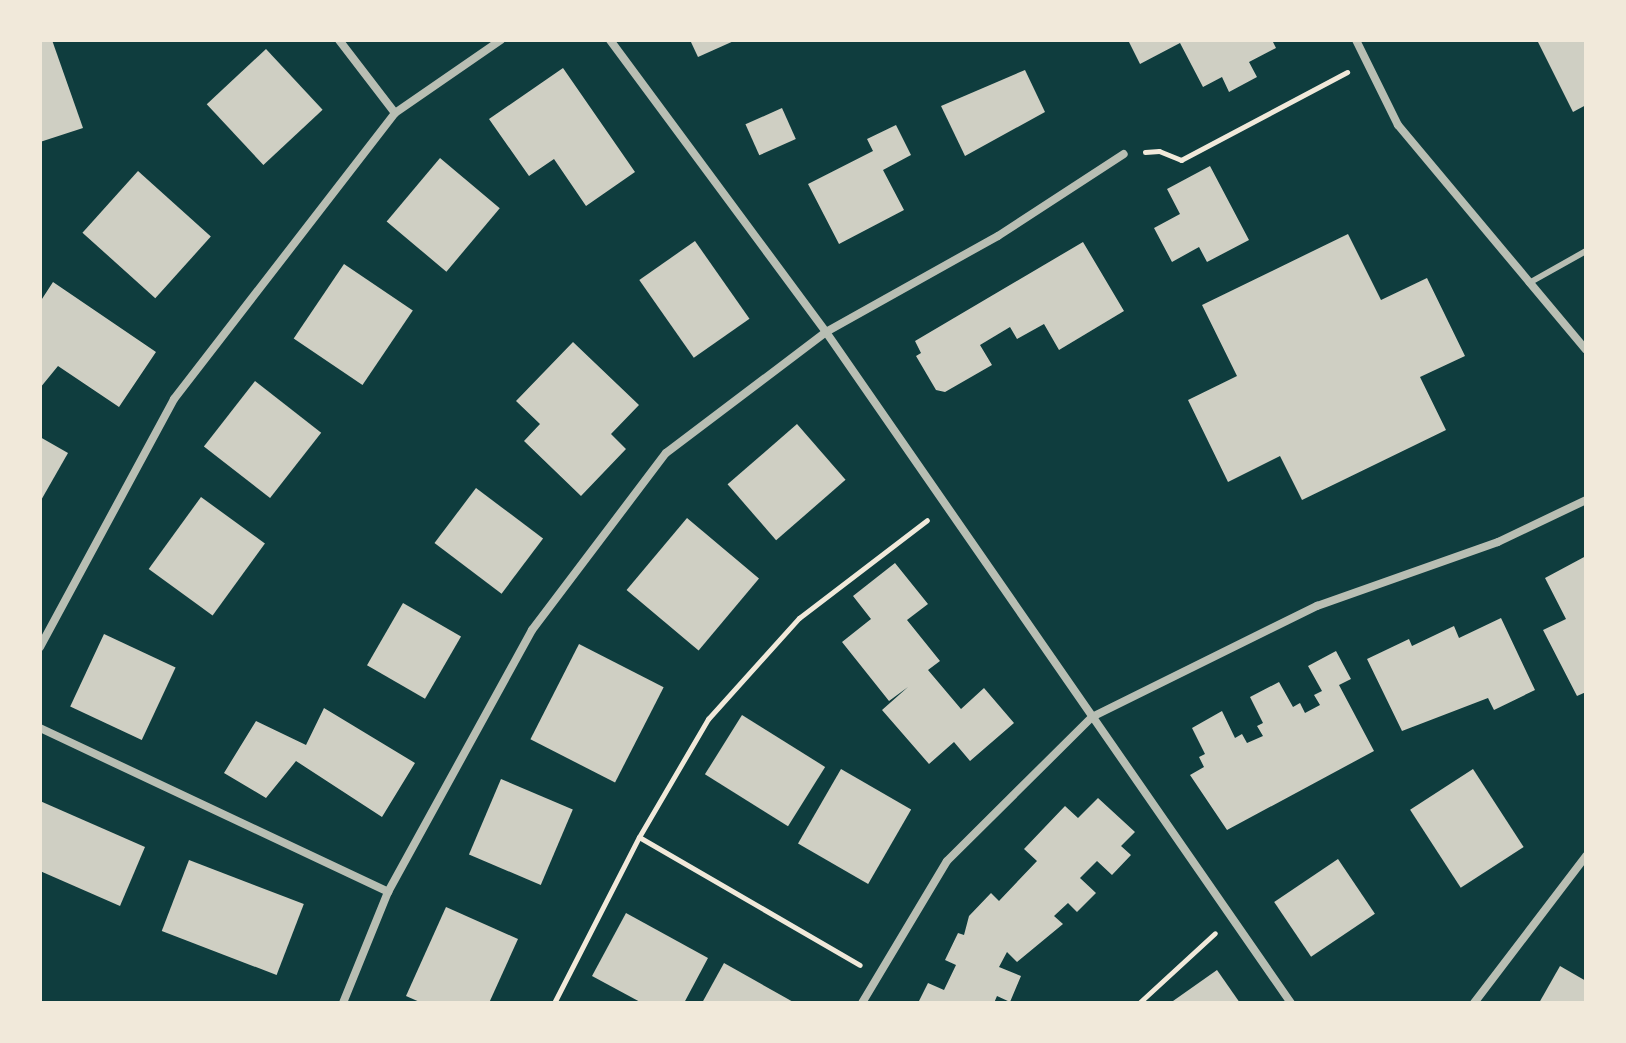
<!DOCTYPE html>
<html>
<head>
<meta charset="utf-8">
<style>
  body { margin:0 }
  #map { position:relative; width:1626px; height:1043px; overflow:hidden; background:#0f3d3e; font-family:Inter,sans-serif }
  div>[style] { position:absolute }
  .building>* { inset:0; background:#cfcfc3; transform-origin:0 0 }
  .path>* { height:5px; margin:-2.5px; padding:0 2.5px; transform-origin:2.5px; border-radius:2.5px; background:#f1e9da }
  .service>* { height:6px; margin:-3px; padding:0 3px; transform-origin:3px; border-radius:3px; background:#b8beb3 }
  .minor>* { height:8px; margin:-4px; padding:0 4px; transform-origin:4px; border-radius:4px; background:#b8beb3 }
  span { translate:-50% -50%; white-space:nowrap; text-align:center; line-height:1.15; -webkit-text-stroke:8px #f1e9da; paint-order:stroke }
  .frame { position:absolute; inset:0; border:42px solid #f1e9da; pointer-events:none }
</style>
</head>
<body>
<div id="map">
  <div class="building">
    <div style="clip-path:polygon(40px 40px,52px 40px,83px 128px,40px 142px)"></div>
    <div style="clip-path:polygon(690px 40px,736px 40px,698px 57px)"></div>
    <div style="clip-path:polygon(1128px 40px,1272px 40px,1276px 48px,1249px 62px,1257px 77px,1229px 92px,1222px 77px,1203px 87px,1180px 43px,1140px 64px)"></div>
    <div style="clip-path:polygon(1537px 40px,1586px 40px,1586px 105px,1573px 112px)"></div>
    <div style="left:266px;top:49px;width:83px;height:81px;rotate:47deg"></div>
    <div style="clip-path:polygon(563px 68px,635px 172px,586px 206px,554px 159px,529px 176px,489px 119px)"></div>
    <div style="clip-path:polygon(1025px 70px,1045px 112px,965px 156px,941px 106px)"></div>
    <div style="left:782px;top:108px;width:34px;height:40px;rotate:66deg"></div>
    <div style="clip-path:polygon(896px 125px,911px 155px,883px 170px,904px 210px,839px 244px,808px 184px,873px 151px,867px 139px)"></div>
    <div style="left:440px;top:158px;width:78px;height:83px;rotate:40deg"></div>
    <div style="clip-path:polygon(1210px 166px,1249px 240px,1207px 262px,1199px 247px,1172px 262px,1154px 228px,1180px 214px,1167px 189px)"></div>
    <div style="left:138px;top:171px;width:98px;height:83px;rotate:42deg"></div>
    <div style="clip-path:polygon(1348px 234px,1381px 300px,1427px 278px,1465px 356px,1420px 377px,1446px 430px,1302px 500px,1280px 456px,1228px 482px,1188px 400px,1237px 376px,1202px 305px)"></div>
    <div style="left:695px;top:241px;width:95px;height:68px;rotate:55deg"></div>
    <div style="clip-path:polygon(1083px 242px,1124px 311px,1059px 350px,1044px 324px,1017px 339px,1010px 327px,980px 345px,992px 365px,945px 392px,936px 390px,916px 356px,921px 353px,915px 341px)"></div>
    <div style="left:344px;top:264px;width:83px;height:90px;rotate:34deg"></div>
    <div style="clip-path:polygon(53px 282px,156px 352px,119px 407px,58px 366px,40px 388px,40px 302px)"></div>
    <div style="clip-path:polygon(573px 342px,639px 405px,611px 434px,626px 449px,581px 496px,524px 441px,540px 424px,516px 401px)"></div>
    <div style="left:255px;top:381px;width:84px;height:83px;rotate:38deg"></div>
    <div style="left:797px;top:424px;width:74px;height:92px;rotate:49deg"></div>
    <div style="clip-path:polygon(40px 437px,68px 453px,40px 502px)"></div>
    <div style="left:476px;top:488px;width:84px;height:69px;rotate:37deg"></div>
    <div style="left:201px;top:497px;width:79px;height:89px;rotate:36deg"></div>
    <div style="left:687px;top:518px;width:94px;height:94px;rotate:40deg"></div>
    <div style="clip-path:polygon(1586px 556px,1586px 692px,1577px 696px,1543px 630px,1566px 619px,1545px 578px)"></div>
    <div style="clip-path:polygon(895px 563px,928px 604px,907px 620px,940px 661px,928px 670px,961px 709px,984px 688px,1014px 723px,970px 761px,954px 742px,929px 764px,882px 710px,908px 687px,889px 701px,842px 642px,871px 619px,853px 596px)"></div>
    <div style="left:403px;top:603px;width:67px;height:72px;rotate:30deg"></div>
    <div style="clip-path:polygon(1501px 618px,1535px 690px,1494px 710px,1488px 698px,1402px 731px,1367px 659px,1409px 639px,1412px 646px,1454px 626px,1459px 638px)"></div>
    <div style="left:104px;top:634px;width:79px;height:80px;rotate:25deg"></div>
    <div style="left:579px;top:644px;width:95px;height:107px;rotate:27deg"></div>
    <div style="clip-path:polygon(1336px 651px,1351px 679px,1339px 685px,1374px 751px,1227px 830px,1190px 775px,1204px 767px,1199px 757px,1205px 754px,1192px 728px,1222px 711px,1235px 738px,1242px 734px,1247px 743px,1263px 736px,1257px 726px,1263px 723px,1250px 697px,1279px 682px,1293px 707px,1300px 703px,1305px 713px,1320px 705px,1314px 695px,1322px 691px,1308px 666px)"></div>
    <div style="clip-path:polygon(324px 708px,415px 763px,382px 817px,296px 761px,266px 798px,224px 773px,256px 721px,306px 745px)"></div>
    <div style="left:742px;top:715px;width:98px;height:70px;rotate:32deg"></div>
    <div style="left:841px;top:769px;width:81px;height:86px;rotate:30deg"></div>
    <div style="left:1473px;top:769px;width:93px;height:75px;rotate:57deg"></div>
    <div style="left:501px;top:779px;width:78px;height:82px;rotate:23deg"></div>
    <div style="clip-path:polygon(1098px 798px,1135px 832px,1121px 846px,1131px 855px,1112px 875px,1097px 861px,1080px 878px,1096px 893px,1077px 912px,1068px 903px,1054px 916px,1063px 924px,1017px 962px,1007px 952px,999px 967px,1021px 976px,1010px 1002px,997px 996px,994px 1003px,918px 1003px,928px 983px,944px 990px,956px 965px,945px 960px,958px 933px,964px 935px,969px 916px,991px 893px,999px 901px,1037px 861px,1024px 849px,1065px 806px,1078px 818px)"></div>
    <div style="clip-path:polygon(40px 801px,145px 847px,120px 906px,40px 871px)"></div>
    <div style="left:1338px;top:859px;width:66px;height:77px;rotate:56deg"></div>
    <div style="left:189px;top:860px;width:123px;height:76px;rotate:21deg"></div>
    <div style="clip-path:polygon(446px 907px,518px 939px,489px 1003px,422px 1003px,406px 996px)"></div>
    <div style="clip-path:polygon(626px 913px,708px 958px,684px 1003px,642px 1003px,592px 976px)"></div>
    <div style="clip-path:polygon(724px 963px,795px 1003px,702px 1003px)"></div>
    <div style="clip-path:polygon(1560px 966px,1586px 981px,1586px 1003px,1539px 1003px)"></div>
    <div style="clip-path:polygon(1217px 970px,1240px 1003px,1174px 1003px,1173px 1001px)"></div>
  </div>
  <div class="path">
    <div style="left:1145px;top:152px;width:14px;rotate:-4deg"></div>
    <div style="left:1159px;top:151px;width:24px;rotate:22deg"></div>
    <div style="left:1181px;top:160px;width:188px;rotate:-27.9deg"></div>
    <div style="left:639px;top:837px;width:255px;rotate:30.1deg"></div>
    <div style="left:554px;top:1003px;width:186px;rotate:-62.9deg"></div>
    <div style="left:639px;top:837px;width:137px;rotate:-59.7deg"></div>
    <div style="left:708px;top:719px;width:136px;rotate:-48deg"></div>
    <div style="left:799px;top:618px;width:161px;rotate:-37.4deg"></div>
    <div style="left:1139px;top:1003px;width:103px;rotate:-42.6deg"></div>
  </div>
  <div class="service">
    <div style="left:1529px;top:283px;width:65px;rotate:-29.3deg"></div>
  </div>
  <div class="minor">
    <div style="left:339px;top:40px;width:92px;rotate:52.5deg"></div>
    <div style="left:610px;top:40px;width:363px;rotate:53.5deg"></div>
    <div style="left:826px;top:332px;width:816px;rotate:55.28deg"></div>
    <div style="left:1356px;top:40px;width:95px;rotate:63.7deg"></div>
    <div style="left:1398px;top:125px;width:293px;rotate:50.1deg"></div>
    <div style="left:40px;top:647px;width:282px;rotate:-61.6deg"></div>
    <div style="left:174px;top:399px;width:361px;rotate:-52.3deg"></div>
    <div style="left:395px;top:113px;width:129px;rotate:-34.6deg"></div>
    <div style="left:40px;top:728px;width:385px;rotate:25.2deg"></div>
    <div style="left:388px;top:892px;width:120px;rotate:112.1deg"></div>
    <div style="left:388px;top:892px;width:299px;rotate:-61.2deg"></div>
    <div style="left:532px;top:630px;width:222px;rotate:-52.9deg"></div>
    <div style="left:666px;top:453px;width:201px;rotate:-37.1deg"></div>
    <div style="left:826px;top:332px;width:197px;rotate:-29.2deg"></div>
    <div style="left:998px;top:236px;width:150px;rotate:-33.1deg"></div>
    <div style="left:862px;top:1003px;width:165px;rotate:-59.1deg"></div>
    <div style="left:947px;top:861px;width:204px;rotate:-44.8deg"></div>
    <div style="left:1092px;top:717px;width:251px;rotate:-26.3deg"></div>
    <div style="left:1317px;top:606px;width:192px;rotate:-19.5deg"></div>
    <div style="left:1498px;top:542px;width:98px;rotate:-25.5deg"></div>
    <div style="left:1474px;top:1003px;width:185px;rotate:-52.7deg"></div>
  </div>
  <div class="frame"></div>
</div>
</body>
</html>
